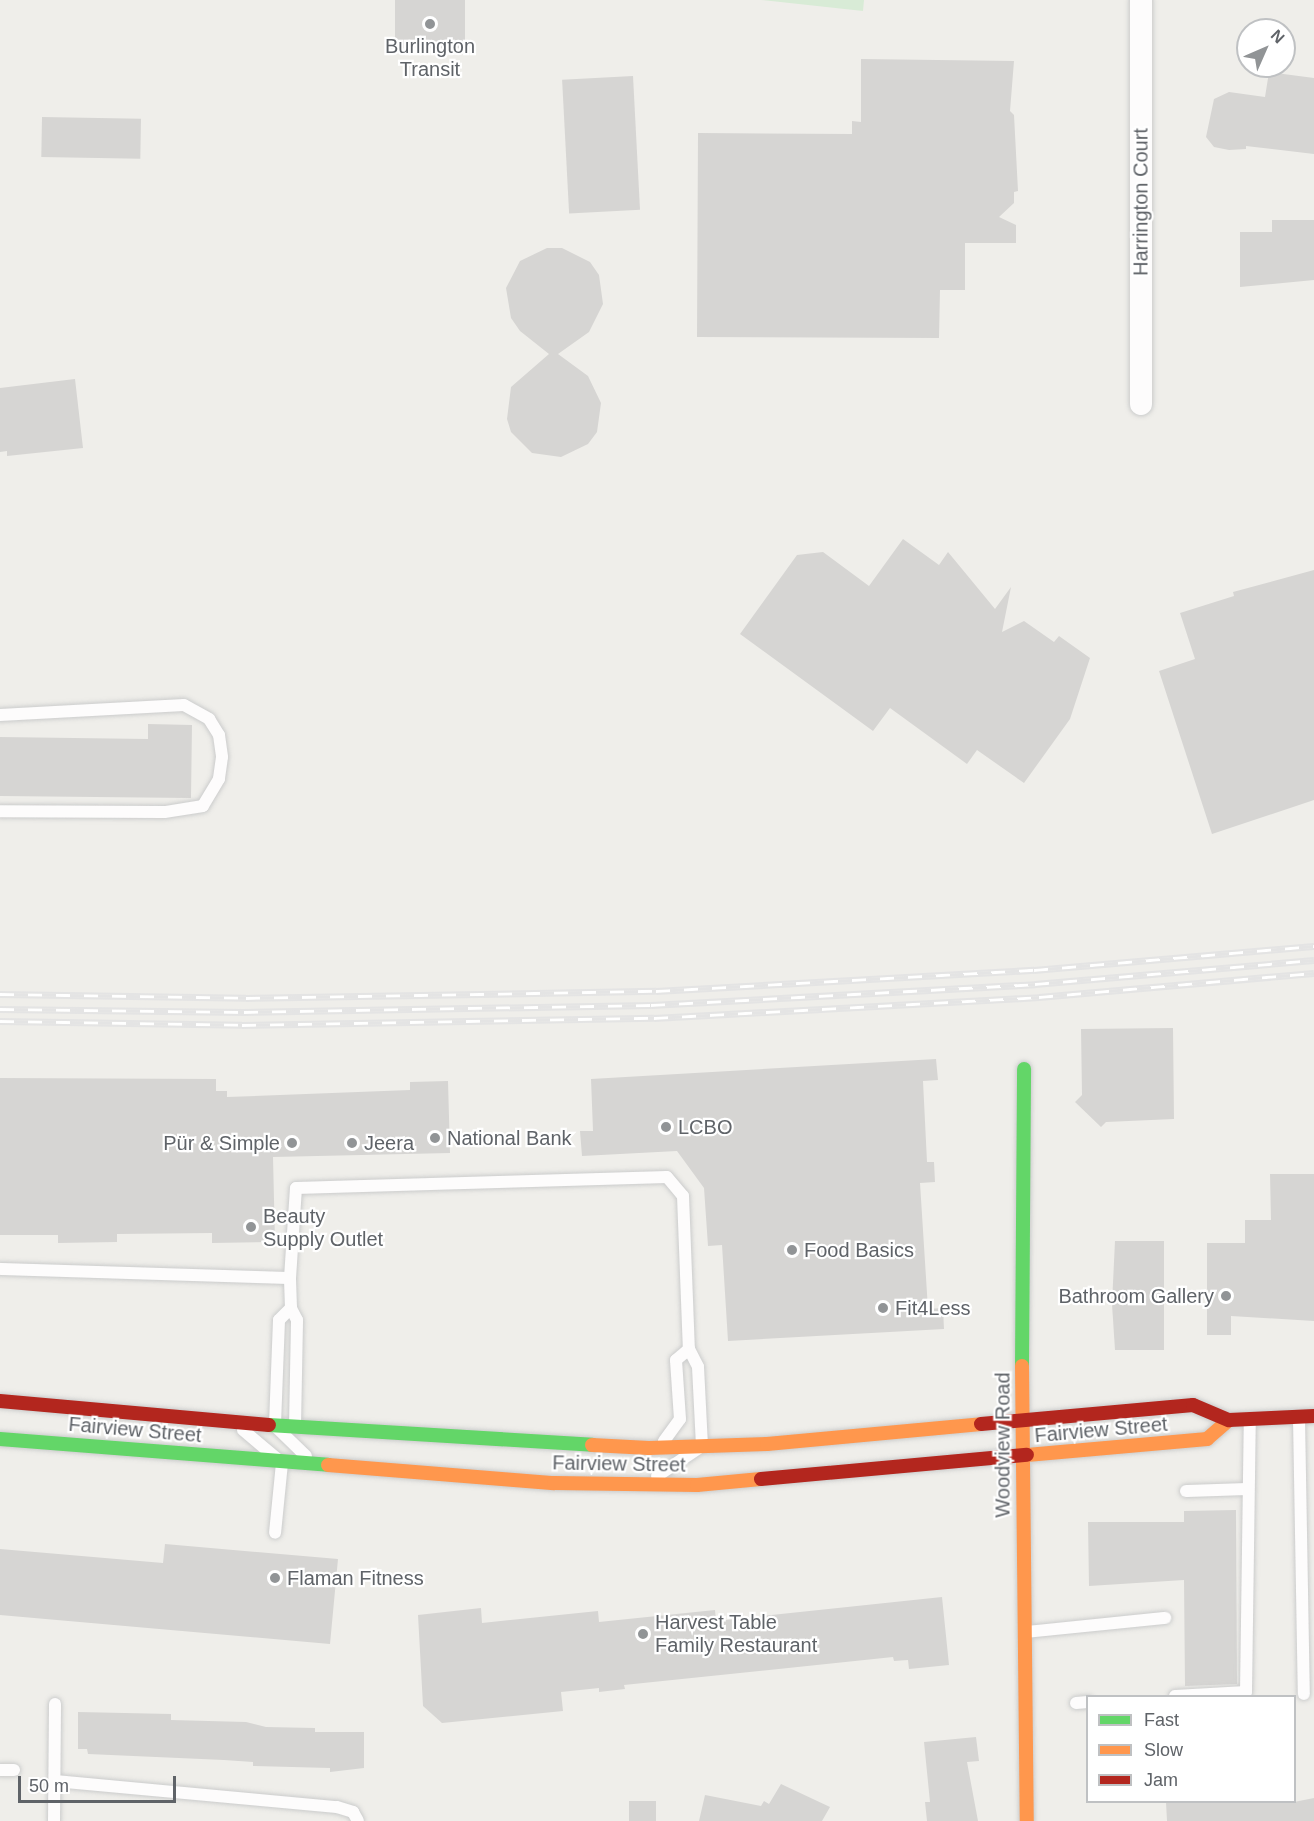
<!DOCTYPE html>
<html>
<head>
<meta charset="utf-8">
<style>
  body { margin:0 }
  #map { position:relative; width:1314px; height:1821px; overflow:hidden; background:#efeeea; font-family:Helvetica,sans-serif }
  div>[style] { position:absolute }
  .green>* { inset:0; background:#d8ebd6 }
  .building>* { inset:0; background:#d6d5d3; transform-origin:0 0 }
  .roads { filter:drop-shadow(0 0 2px #cbcccc) drop-shadow(0 0 2px #cbcccc) }
  .lane>* { height:12px; margin:-6px; padding:0 6px; transform-origin:6px; border-radius:6px; background:#fdfcfc }
  .street>* { height:22px; margin:-11px; padding:0 11px; transform-origin:11px; border-radius:11px; background:#fdfcfc }
  .fast>* { height:14px; margin:-7px; padding:0 7px; transform-origin:7px; border-radius:7px; background:#63d668 }
  .slow>* { height:14px; margin:-7px; padding:0 7px; transform-origin:7px; border-radius:7px; background:#ff974d }
  .jam>* { height:14px; margin:-7px; padding:0 7px; transform-origin:7px; border-radius:7px; background:#b3261e }
  .rail>* { height:7px; margin-top:-3.5px; transform-origin:0; background:repeating-linear-gradient(90deg,#fff 0 14px,#e4e4e4 0 28px); box-sizing:border-box; border-block:2px solid #e4e4e4 }
  .dots>* { width:16px; height:16px; translate:-50% -50%; box-sizing:border-box; border:3px solid #fff; border-radius:50% }
  span { translate:-50% -50%; white-space:nowrap; text-align:center; line-height:1.15; -webkit-text-stroke:4.5px #fff; paint-order:stroke }
  .poi-label { font-size:20px; color:#5f6368 }
  .left { translate:0 -50%; text-align:left }
  .right { translate:-100% -50%; text-align:right }
  .street-label { font-size:20px; color:#5f6368 }
  .legend { position:absolute; left:1086px; top:1695px; width:210px; height:108px; box-sizing:border-box; background:#fff; border:2px solid #bfc1c3; margin:0; padding:8px 10px; list-style:none; font-size:18px; color:#5f6368 }
  .legend li { display:flex; align-items:center; gap:12px; height:30px }
  .legend b { width:30px; border:2px solid #bfc1c3 }
  .north { position:absolute; left:1236px; top:18px; width:60px; height:60px; box-sizing:border-box; background:#fff; border:2px solid #bfc1c3; border-radius:50%; rotate:45deg; font-size:16px; font-weight:700; line-height:24px; text-align:center; color:#5f6368 }
  .north::after { content:''; display:block; margin:auto; width:21px; height:27px; background:#919496; clip-path:polygon(50% 0,100% 100%,50% 72%,0 100%) }
  .scale { position:absolute; left:18px; top:1776px; width:158px; height:27px; box-sizing:border-box; border:3px solid #5f6368; border-top:0; padding-left:8px; font-size:18px; line-height:21px; white-space:nowrap; color:#5f6368; -webkit-text-stroke:4px #fff; paint-order:stroke }
</style>
</head>
<body>
<div id="map">
  <div class="green">
    <div style="clip-path:polygon(761px 0,864px 0,863px 11px)"></div>
  </div>
  <div class="building">
    <div style="left:395px;top:0;width:70px;height:48px"></div>
    <div style="clip-path:polygon(861px 59px,1014px 61px,1010px 111px,1014px 115px,1018px 191px,1014px 192px,1014px 203px,999px 217px,1016px 225px,1016px 243px,965px 243px,965px 290px,940px 290px,939px 338px,697px 337px,698px 133px,852px 134px,852px 121px,861px 122px)"></div>
    <div style="clip-path:polygon(1269px 72px,1314px 78px,1314px 154px,1246px 146px,1246px 149px,1229px 150px,1214px 147px,1206px 137px,1214px 99px,1229px 92px,1265px 97px)"></div>
    <div style="left:633px;top:76px;width:134px;height:71px;rotate:87deg"></div>
    <div style="left:42px;top:117px;width:99px;height:40px;rotate:1deg"></div>
    <div style="clip-path:polygon(1272px 220px,1314px 220px,1314px 280px,1240px 287px,1240px 232px,1272px 232px)"></div>
    <div style="clip-path:polygon(547px 248px,562px 248px,590px 262px,599px 275px,603px 304px,589px 332px,558px 354px,588px 376px,601px 403px,597px 432px,588px 444px,561px 457px,532px 453px,511px 432px,507px 419px,511px 387px,549px 354px,520px 331px,511px 318px,506px 288px,520px 261px)"></div>
    <div style="clip-path:polygon(75px 379px,83px 448px,7px 456px,7px 451px,0 452px,0 388px)"></div>
    <div style="clip-path:polygon(903px 539px,939px 565px,948px 552px,995px 609px,1011px 587px,1002px 632px,1024px 621px,1054px 642px,1059px 636px,1090px 658px,1070px 719px,1024px 783px,977px 750px,967px 764px,890px 708px,873px 731px,740px 634px,797px 555px,823px 552px,869px 586px)"></div>
    <div style="clip-path:polygon(1314px 570px,1314px 800px,1212px 834px,1159px 671px,1195px 659px,1180px 613px,1234px 596px,1233px 592px)"></div>
    <div style="clip-path:polygon(148px 724px,192px 725px,191px 798px,0 796px,0 737px,148px 739px)"></div>
    <div style="clip-path:polygon(1173px 1028px,1174px 1119px,1106px 1122px,1101px 1127px,1075px 1102px,1082px 1095px,1081px 1029px)"></div>
    <div style="clip-path:polygon(936px 1059px,938px 1080px,923px 1081px,927px 1162px,934px 1162px,935px 1182px,920px 1183px,928px 1309px,943px 1308px,944px 1329px,728px 1341px,722px 1245px,708px 1246px,704px 1188px,677px 1151px,582px 1156px,580px 1131px,593px 1131px,591px 1079px)"></div>
    <div style="clip-path:polygon(0 1078px,216px 1079px,216px 1091px,227px 1091px,227px 1097px,410px 1090px,410px 1082px,448px 1081px,450px 1153px,273px 1157px,275px 1242px,212px 1243px,212px 1233px,117px 1234px,117px 1242px,58px 1243px,58px 1235px,0 1235px)"></div>
    <div style="clip-path:polygon(1270px 1174px,1314px 1174px,1314px 1321px,1231px 1316px,1231px 1335px,1207px 1335px,1207px 1243px,1245px 1243px,1245px 1220px,1271px 1220px)"></div>
    <div style="clip-path:polygon(1115px 1241px,1164px 1241px,1164px 1350px,1115px 1350px,1112px 1304px)"></div>
    <div style="clip-path:polygon(1236px 1510px,1237px 1684px,1185px 1686px,1184px 1580px,1089px 1586px,1088px 1522px,1184px 1522px,1184px 1511px)"></div>
    <div style="clip-path:polygon(165px 1544px,338px 1559px,330px 1644px,0 1615px,0 1549px,163px 1563px)"></div>
    <div style="clip-path:polygon(942px 1597px,949px 1665px,909px 1669px,908px 1660px,894px 1661px,893px 1657px,624px 1685px,625px 1689px,599px 1692px,599px 1688px,561px 1692px,563px 1711px,442px 1723px,423px 1706px,418px 1615px,481px 1608px,482px 1623px,598px 1611px,599px 1622px,715px 1610px,716px 1621px)"></div>
    <div style="clip-path:polygon(78px 1712px,171px 1714px,171px 1720px,246px 1722px,266px 1727px,315px 1728px,315px 1732px,364px 1732px,364px 1768px,330px 1772px,330px 1768px,253px 1766px,253px 1762px,224px 1760px,88px 1754px,87px 1749px,78px 1749px)"></div>
    <div style="clip-path:polygon(976px 1737px,979px 1761px,967px 1762px,978px 1821px,927px 1821px,925px 1802px,930px 1802px,924px 1742px)"></div>
    <div style="clip-path:polygon(781px 1784px,830px 1807px,822px 1821px,699px 1821px,705px 1795px,761px 1806px,764px 1801px,769px 1804px)"></div>
    <div style="clip-path:polygon(1314px 1798px,1314px 1821px,1167px 1821px,1166px 1802px,1294px 1802px)"></div>
    <div style="left:629px;top:1801px;width:27px;height:20px"></div>
  </div>
  <div class="roads">
    <div class="lane">
      <div style="left:0;top:715px;width:184px;rotate:-3.1deg"></div>
      <div style="left:184px;top:705px;width:29px;rotate:29deg"></div>
      <div style="left:209px;top:719px;width:19px;rotate:58deg"></div>
      <div style="left:219px;top:735px;width:22px;rotate:82deg"></div>
      <div style="left:222px;top:757px;width:22px;rotate:98deg"></div>
      <div style="left:219px;top:779px;width:31px;rotate:121deg"></div>
      <div style="left:203px;top:806px;width:39px;rotate:171deg"></div>
      <div style="left:164px;top:812px;width:164px;rotate:-179.7deg"></div>
      <div style="left:0;top:1269px;width:290px;rotate:1.8deg"></div>
      <div style="left:291px;top:1308px;width:17px;rotate:135deg"></div>
      <div style="left:279px;top:1320px;width:106px;rotate:92.2deg"></div>
      <div style="left:275px;top:1426px;width:43px;rotate:44.1deg"></div>
      <div style="left:1299px;top:1418px;width:276px;rotate:89deg"></div>
      <div style="left:295px;top:1426px;width:106px;rotate:-88.9deg"></div>
      <div style="left:297px;top:1320px;width:13px;rotate:-117deg"></div>
      <div style="left:291px;top:1308px;width:30px;rotate:-92deg"></div>
      <div style="left:290px;top:1278px;width:90px;rotate:-86.2deg"></div>
      <div style="left:296px;top:1188px;width:371px;rotate:-1.7deg"></div>
      <div style="left:667px;top:1177px;width:25px;rotate:50deg"></div>
      <div style="left:683px;top:1196px;width:153px;rotate:87.8deg"></div>
      <div style="left:689px;top:1349px;width:20px;rotate:63deg"></div>
      <div style="left:698px;top:1367px;width:79px;rotate:87.1deg"></div>
      <div style="left:702px;top:1446px;width:54px;rotate:146.3deg"></div>
      <div style="left:243px;top:1430px;width:51px;rotate:40.2deg"></div>
      <div style="left:282px;top:1463px;width:70px;rotate:95.7deg"></div>
      <div style="left:664px;top:1441px;width:27px;rotate:-54deg"></div>
      <div style="left:680px;top:1419px;width:59px;rotate:-93.9deg"></div>
      <div style="left:676px;top:1360px;width:17px;rotate:-40deg"></div>
      <div style="left:1186px;top:1491px;width:62px;rotate:-1.8deg"></div>
      <div style="left:1026px;top:1632px;width:140px;rotate:-5.8deg"></div>
      <div style="left:1175px;top:1696px;width:71px;rotate:-3.2deg"></div>
      <div style="left:1246px;top:1692px;width:271px;rotate:-89.2deg"></div>
      <div style="left:1076px;top:1703px;width:12px;rotate:-5deg"></div>
      <div style="left:0;top:1770px;width:14px"></div>
      <div style="left:55px;top:1781px;width:283px;rotate:5.3deg"></div>
      <div style="left:337px;top:1807px;width:17px;rotate:17deg"></div>
      <div style="left:353px;top:1812px;width:10px;rotate:61deg"></div>
      <div style="left:54px;top:1821px;width:117px;rotate:-89.5deg"></div>
    </div>
    <div class="street">
      <div style="left:1141px;top:404px;width:404px;rotate:-90deg"></div>
    </div>
    <div class="fast">
      <div style="left:1022px;top:1366px;width:297px;rotate:-89.6deg"></div>
      <div style="left:269px;top:1425px;width:324px;rotate:3.5deg"></div>
      <div style="left:0;top:1439px;width:329px;rotate:4.5deg"></div>
    </div>
    <div class="slow">
      <div style="left:1022px;top:1366px;width:455px;rotate:89.4deg"></div>
      <div style="left:592px;top:1445px;width:57px;rotate:3deg"></div>
      <div style="left:649px;top:1448px;width:118px;rotate:-1.9deg"></div>
      <div style="left:767px;top:1444px;width:215px;rotate:-5.3deg"></div>
      <div style="left:1027px;top:1455px;width:181px;rotate:-5.1deg"></div>
      <div style="left:1207px;top:1439px;width:29px;rotate:-41deg"></div>
      <div style="left:328px;top:1465px;width:227px;rotate:4.6deg"></div>
      <div style="left:554px;top:1483px;width:143px;rotate:0.8deg"></div>
      <div style="left:697px;top:1485px;width:64px;rotate:-5.4deg"></div>
    </div>
    <div class="jam">
      <div style="left:0;top:1401px;width:270px;rotate:5.1deg"></div>
      <div style="left:981px;top:1424px;width:213px;rotate:-5.1deg"></div>
      <div style="left:1193px;top:1405px;width:39px;rotate:23deg"></div>
      <div style="left:1229px;top:1420px;width:85px;rotate:-2.7deg"></div>
      <div style="left:761px;top:1479px;width:267px;rotate:-5.2deg"></div>
    </div>
  </div>
  <div class="rail">
    <div style="left:0;top:994px;width:246px;rotate:0.9deg"></div>
    <div style="left:246px;top:998px;width:410px;rotate:-1deg"></div>
    <div style="left:656px;top:991px;width:379px;rotate:-3.2deg"></div>
    <div style="left:1034px;top:970px;width:281px;rotate:-4.9deg"></div>
    <div style="left:0;top:1009px;width:244px;rotate:0.7deg"></div>
    <div style="left:244px;top:1012px;width:407px;rotate:-1deg"></div>
    <div style="left:651px;top:1005px;width:385px;rotate:-3.1deg"></div>
    <div style="left:1035px;top:984px;width:280px;rotate:-4.9deg"></div>
    <div style="left:0;top:1021px;width:242px;rotate:0.9deg"></div>
    <div style="left:242px;top:1025px;width:412px;rotate:-1deg"></div>
    <div style="left:654px;top:1018px;width:386px;rotate:-3.1deg"></div>
    <div style="left:1039px;top:997px;width:276px;rotate:-5deg"></div>
  </div>
  <div class="dots">
    <div style="left:430px;top:24px;background:#919496"></div>
    <div style="left:666px;top:1127px;background:#919496"></div>
    <div style="left:435px;top:1138px;background:#919496"></div>
    <div style="left:292px;top:1143px;background:#919496"></div>
    <div style="left:352px;top:1143px;background:#919496"></div>
    <div style="left:251px;top:1227px;background:#919496"></div>
    <div style="left:792px;top:1250px;background:#919496"></div>
    <div style="left:1226px;top:1296px;background:#919496"></div>
    <div style="left:883px;top:1308px;background:#919496"></div>
    <div style="left:275px;top:1578px;background:#919496"></div>
    <div style="left:643px;top:1634px;background:#919496"></div>
  </div>
  <div class="poi-label">
    <span style="left:430px;top:58px">Burlington<br>Transit</span>
    <span class="left" style="left:678px;top:1127px">LCBO</span>
    <span class="left" style="left:447px;top:1138px">National Bank</span>
    <span class="right" style="left:280px;top:1143px">Pür &amp; Simple</span>
    <span class="left" style="left:364px;top:1143px">Jeera</span>
    <span class="left" style="left:263px;top:1228px">Beauty<br>Supply Outlet</span>
    <span class="left" style="left:804px;top:1250px">Food Basics</span>
    <span class="right" style="left:1214px;top:1296px">Bathroom Gallery</span>
    <span class="left" style="left:895px;top:1308px">Fit4Less</span>
    <span class="left" style="left:287px;top:1578px">Flaman Fitness</span>
    <span class="left" style="left:655px;top:1634px">Harvest Table<br>Family Restaurant</span>
  </div>
  <div class="street-label">
    <span style="left:1141px;top:202px;rotate:-90deg">Harrington Court</span>
    <span style="left:135px;top:1430px;rotate:5deg">Fairview Street</span>
    <span style="left:1101px;top:1430px;rotate:-5deg">Fairview Street</span>
    <span style="left:1003px;top:1445px;rotate:-90deg">Woodview Road</span>
    <span style="left:619px;top:1464px;rotate:1deg">Fairview Street</span>
  </div>
  <ul class="legend">
  <li><b style="height:8px;background:#63d668"></b>Fast</li>
  <li><b style="height:8px;background:#ff974d"></b>Slow</li>
  <li><b style="height:8px;background:#b3261e"></b>Jam</li>
  </ul>
  <div class="north">N</div>
  <div class="scale">50 m</div>
</div>
</body>
</html>
